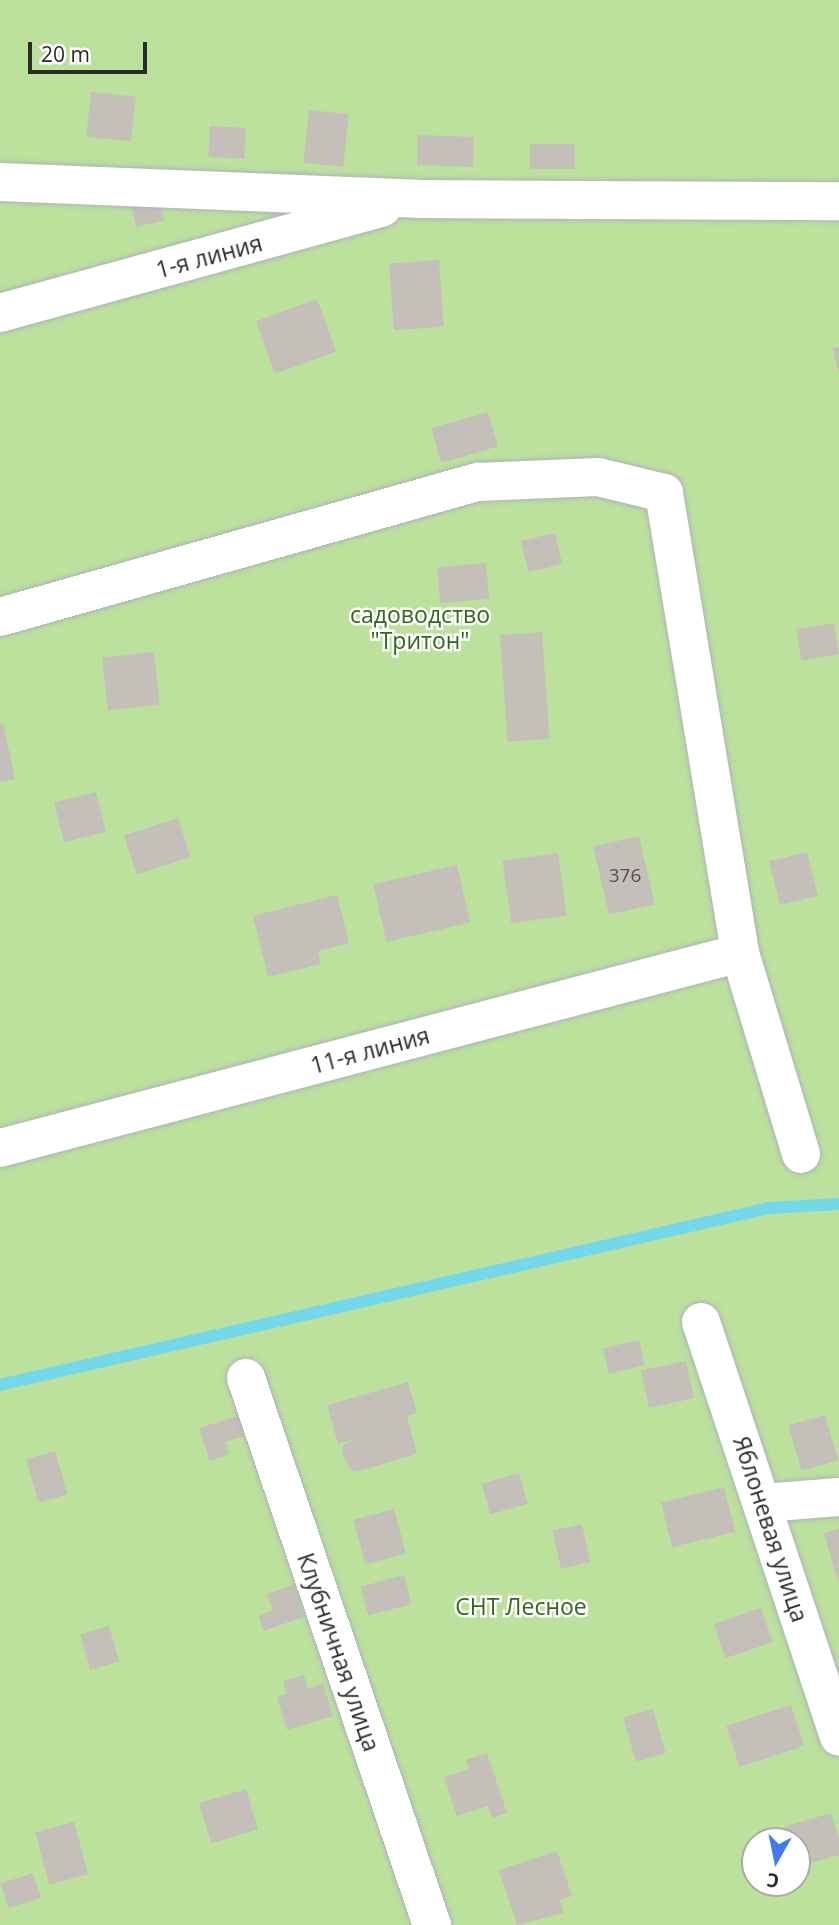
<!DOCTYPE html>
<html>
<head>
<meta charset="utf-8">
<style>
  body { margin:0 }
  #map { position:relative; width:839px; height:1925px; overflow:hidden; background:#ece4de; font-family:"Open Sans",sans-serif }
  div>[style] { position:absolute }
  .green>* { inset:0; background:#bbe19c }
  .stream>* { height:12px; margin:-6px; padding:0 6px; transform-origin:6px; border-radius:6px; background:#74d8eb }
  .building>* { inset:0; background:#c5bfb9; transform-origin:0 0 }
  .roads { filter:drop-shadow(0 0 2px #aeb2bb) drop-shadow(0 0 2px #aeb2bb) }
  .street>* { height:38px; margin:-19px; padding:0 19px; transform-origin:19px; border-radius:19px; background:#fff }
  span { translate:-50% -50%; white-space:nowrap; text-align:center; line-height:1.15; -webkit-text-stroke:5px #fff; paint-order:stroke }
  .number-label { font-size:19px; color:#52504e }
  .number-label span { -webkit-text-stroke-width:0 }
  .street-label { font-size:23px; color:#2b2b2b }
  .park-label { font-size:23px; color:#34661d }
  .north { position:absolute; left:741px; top:1827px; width:70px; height:70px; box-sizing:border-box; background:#fff; border:2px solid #aaa; border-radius:50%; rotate:189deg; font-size:19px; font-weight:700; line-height:28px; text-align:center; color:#2b2b2b }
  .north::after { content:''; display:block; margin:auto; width:24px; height:32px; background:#4378f4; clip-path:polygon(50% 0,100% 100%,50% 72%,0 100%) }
  .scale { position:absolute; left:28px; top:42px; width:119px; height:32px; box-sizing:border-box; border:4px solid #2b2b2b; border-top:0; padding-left:9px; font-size:21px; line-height:24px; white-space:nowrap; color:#2b2b2b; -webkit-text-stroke:5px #fff; paint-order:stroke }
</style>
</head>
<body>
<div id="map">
  <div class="green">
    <div style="clip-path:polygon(evenodd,0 0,839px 0,839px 1925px,0 1925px,0 0,755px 1841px,797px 1841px,797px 1883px,755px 1883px,755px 1841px)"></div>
  </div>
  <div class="stream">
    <div style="left:0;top:1385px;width:789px;rotate:-12.96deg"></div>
    <div style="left:769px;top:1208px;width:70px;rotate:-3.3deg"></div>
  </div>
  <div class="building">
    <div style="left:91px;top:92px;width:45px;height:45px;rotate:6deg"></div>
    <div style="left:309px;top:110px;width:40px;height:53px;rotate:6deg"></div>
    <div style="left:210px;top:126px;width:36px;height:31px;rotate:3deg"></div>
    <div style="left:418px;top:135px;width:56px;height:30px;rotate:2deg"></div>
    <div style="left:575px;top:144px;width:25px;height:45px;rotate:90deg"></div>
    <div style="left:159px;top:198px;width:23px;height:29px;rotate:77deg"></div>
    <div style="left:439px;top:260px;width:67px;height:50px;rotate:86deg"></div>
    <div style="left:317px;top:299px;width:56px;height:65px;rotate:70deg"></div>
    <div style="clip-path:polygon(839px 347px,839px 371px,838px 371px,833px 348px)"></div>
    <div style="left:488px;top:412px;width:36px;height:59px;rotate:74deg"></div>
    <div style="left:555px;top:533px;width:32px;height:35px;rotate:77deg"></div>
    <div style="left:486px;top:563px;width:36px;height:49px;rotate:85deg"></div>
    <div style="left:834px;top:623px;width:32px;height:38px;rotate:81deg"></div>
    <div style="left:542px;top:632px;width:107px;height:42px;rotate:86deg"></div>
    <div style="left:154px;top:652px;width:53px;height:52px;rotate:84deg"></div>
    <div style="clip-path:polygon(3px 723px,15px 779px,0 782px,0 724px)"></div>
    <div style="left:96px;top:792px;width:41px;height:43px;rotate:76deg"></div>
    <div style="left:178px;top:818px;width:41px;height:57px;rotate:72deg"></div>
    <div style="left:639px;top:836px;width:70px;height:47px;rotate:77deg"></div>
    <div style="left:807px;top:852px;width:45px;height:39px;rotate:76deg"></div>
    <div style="left:558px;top:853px;width:63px;height:56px;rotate:82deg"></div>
    <div style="left:457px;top:865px;width:59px;height:86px;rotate:77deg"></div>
    <div style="clip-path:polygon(337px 895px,349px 943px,318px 951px,321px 964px,268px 977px,253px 916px)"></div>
    <div style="left:639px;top:1340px;width:26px;height:37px;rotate:77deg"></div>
    <div style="left:686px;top:1361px;width:38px;height:46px;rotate:78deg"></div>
    <div style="clip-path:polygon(408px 1382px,417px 1413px,407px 1416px,417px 1454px,356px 1472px,351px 1470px,342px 1453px,344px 1445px,359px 1438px,338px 1444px,327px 1405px)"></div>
    <div style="left:825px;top:1415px;width:47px;height:38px;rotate:74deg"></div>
    <div style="clip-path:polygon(238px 1416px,245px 1436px,225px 1442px,229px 1454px,210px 1461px,199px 1428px)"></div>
    <div style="left:55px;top:1451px;width:45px;height:30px;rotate:74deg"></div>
    <div style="left:519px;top:1473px;width:32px;height:39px;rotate:74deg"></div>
    <div style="left:724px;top:1487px;width:46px;height:65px;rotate:76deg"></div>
    <div style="left:394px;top:1509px;width:46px;height:42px;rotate:75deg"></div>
    <div style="left:582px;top:1524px;width:39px;height:30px;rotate:78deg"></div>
    <div style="clip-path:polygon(839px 1529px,839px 1581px,838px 1581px,824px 1533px)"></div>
    <div style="left:404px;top:1575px;width:30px;height:45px;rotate:75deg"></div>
    <div style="clip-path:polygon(294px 1585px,304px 1617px,263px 1631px,259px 1615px,273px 1611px,267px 1594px)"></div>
    <div style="left:761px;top:1608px;width:36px;height:50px;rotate:71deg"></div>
    <div style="left:109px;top:1626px;width:37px;height:30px;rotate:74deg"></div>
    <div style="clip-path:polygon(304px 1675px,308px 1688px,323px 1684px,333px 1716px,287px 1730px,277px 1697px,287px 1694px,283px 1681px)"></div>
    <div style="left:791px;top:1705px;width:43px;height:68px;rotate:72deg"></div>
    <div style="left:653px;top:1709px;width:46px;height:31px;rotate:74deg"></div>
    <div style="clip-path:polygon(487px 1753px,507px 1813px,492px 1818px,488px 1806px,457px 1816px,444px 1777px,469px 1769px,466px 1760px)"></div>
    <div style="left:246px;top:1789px;width:42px;height:49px;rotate:73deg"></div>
    <div style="clip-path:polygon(831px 1813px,839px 1839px,839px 1855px,798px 1867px,797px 1841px,790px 1841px,786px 1826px)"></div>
    <div style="left:74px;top:1822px;width:54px;height:40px;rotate:75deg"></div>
    <div style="clip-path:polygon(557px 1851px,572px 1896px,560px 1900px,564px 1913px,517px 1925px,499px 1870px)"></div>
    <div style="left:33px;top:1873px;width:26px;height:34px;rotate:72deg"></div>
  </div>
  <div class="roads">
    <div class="street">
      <div style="left:0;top:182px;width:418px;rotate:2.3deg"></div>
      <div style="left:418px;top:199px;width:421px;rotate:0.3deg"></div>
      <div style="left:0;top:313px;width:396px;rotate:-15.4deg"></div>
      <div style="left:0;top:617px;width:497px;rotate:-15.8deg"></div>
      <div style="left:478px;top:482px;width:120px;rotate:-2.4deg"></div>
      <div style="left:598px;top:477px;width:68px;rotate:13.6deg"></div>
      <div style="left:664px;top:493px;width:466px;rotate:80.6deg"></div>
      <div style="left:740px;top:953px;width:210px;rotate:73.1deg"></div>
      <div style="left:0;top:1148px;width:765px;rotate:-14.76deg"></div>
      <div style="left:701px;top:1322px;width:437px;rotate:71.6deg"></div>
      <div style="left:246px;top:1378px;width:578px;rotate:71.22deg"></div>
      <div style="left:763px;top:1503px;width:76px;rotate:-4.5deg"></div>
    </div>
  </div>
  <div class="number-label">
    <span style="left:625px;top:876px">376</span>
  </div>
  <div class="street-label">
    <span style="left:209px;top:256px;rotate:-15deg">1-я линия</span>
    <span style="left:370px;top:1050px;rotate:-15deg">11-я линия</span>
    <span style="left:771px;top:1529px;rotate:72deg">Яблоневая улица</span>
    <span style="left:339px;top:1652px;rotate:71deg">Клубничная улица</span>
  </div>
  <div class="park-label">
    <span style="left:420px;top:627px">садоводство<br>"Тритон"</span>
    <span style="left:521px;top:1606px">СНТ Лесное</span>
  </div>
  <div class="north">С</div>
  <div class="scale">20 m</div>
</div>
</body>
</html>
